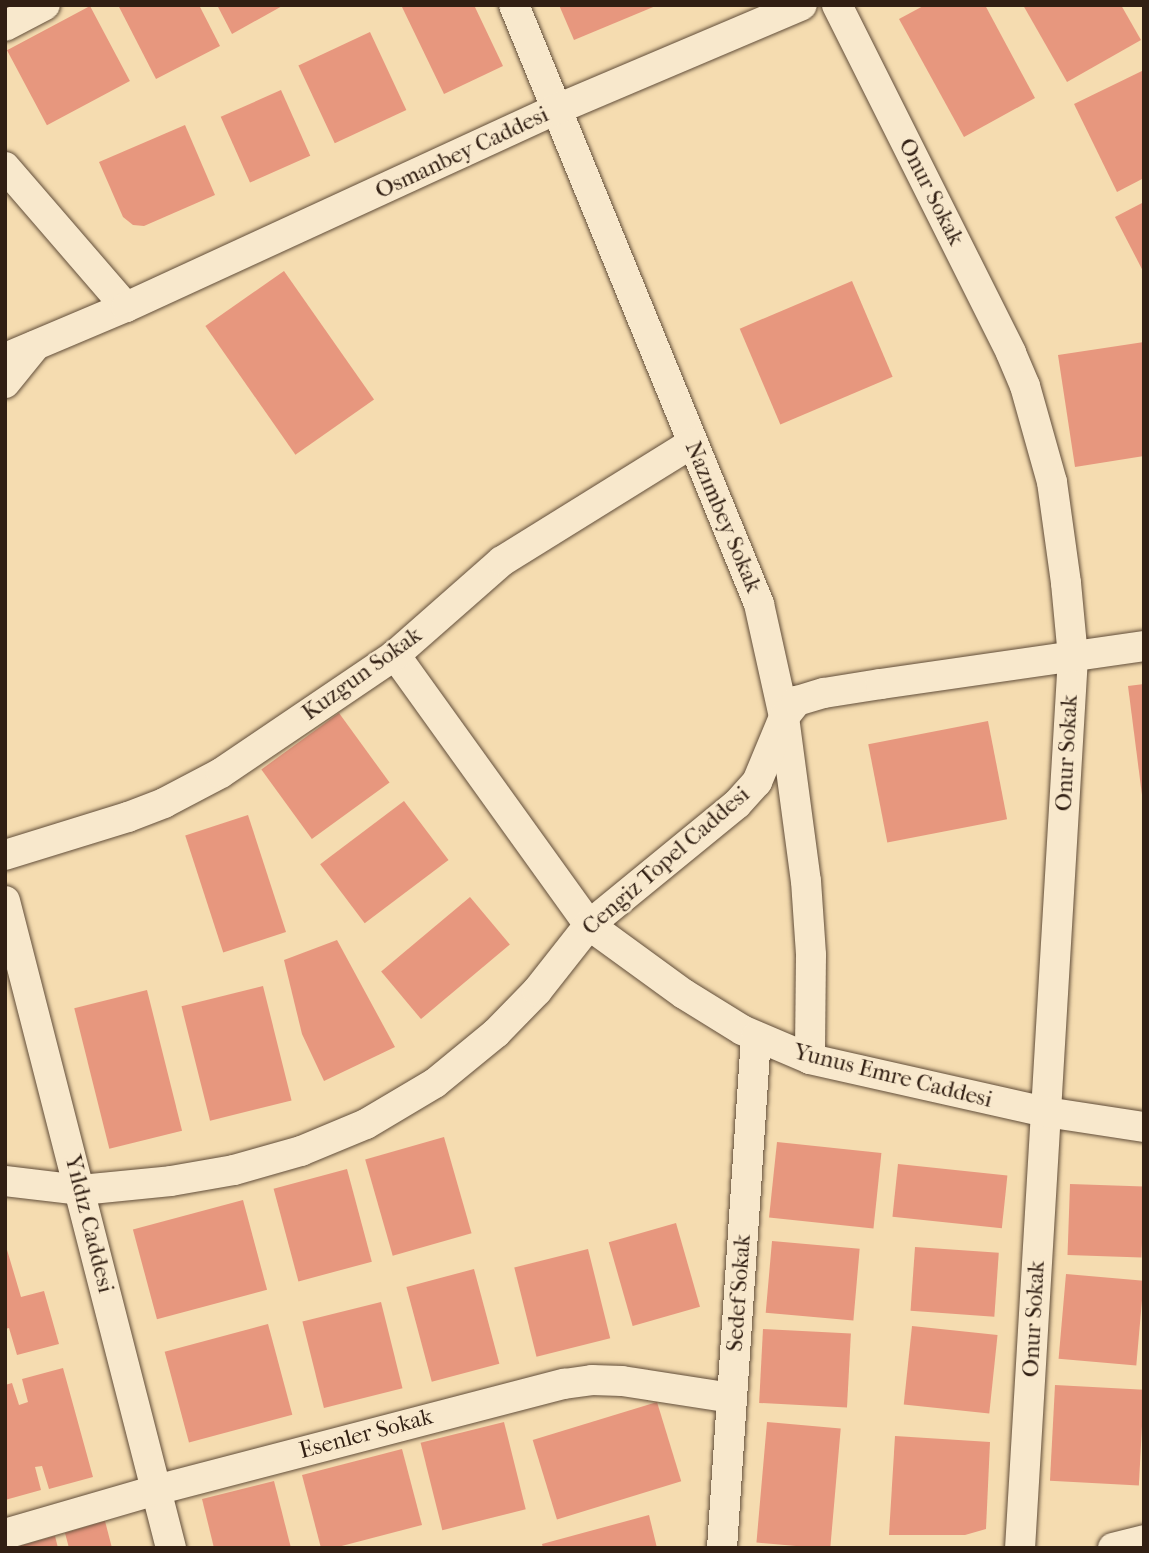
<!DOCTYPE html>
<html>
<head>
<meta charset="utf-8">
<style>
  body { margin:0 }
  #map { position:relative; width:1149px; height:1553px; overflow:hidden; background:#f5dcb0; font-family:"IM FELL French Canon",serif }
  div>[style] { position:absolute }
  .building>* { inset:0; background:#e7977e; transform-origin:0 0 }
  .roads { filter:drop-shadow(0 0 2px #624e3a) drop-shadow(0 0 2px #624e3a) }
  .minor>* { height:30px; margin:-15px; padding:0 15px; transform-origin:15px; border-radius:15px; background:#f8e8cc }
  span { translate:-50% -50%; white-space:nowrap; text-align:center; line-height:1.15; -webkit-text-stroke:5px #f8e8cc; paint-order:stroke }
  .street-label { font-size:23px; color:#311f13 }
  .frame { position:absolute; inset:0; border:7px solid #311f13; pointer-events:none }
</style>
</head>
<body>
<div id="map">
  <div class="building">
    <div style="clip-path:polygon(118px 5px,199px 5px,220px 46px,156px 79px)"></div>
    <div style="clip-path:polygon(217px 5px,284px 5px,232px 34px)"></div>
    <div style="clip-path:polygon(407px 5px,474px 5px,503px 66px,444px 94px,402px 7px)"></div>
    <div style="clip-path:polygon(559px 5px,658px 5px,574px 40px)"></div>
    <div style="clip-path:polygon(925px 5px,985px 5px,1035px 98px,964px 137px,899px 19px)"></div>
    <div style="clip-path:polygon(1023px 5px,1121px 5px,1141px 40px,1067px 82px)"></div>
    <div style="left:90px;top:6px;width:85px;height:94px;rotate:62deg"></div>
    <div style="left:370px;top:32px;width:86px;height:79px;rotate:65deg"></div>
    <div style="clip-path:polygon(1144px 70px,1144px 178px,1117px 192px,1074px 104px)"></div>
    <div style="left:281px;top:90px;width:72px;height:66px;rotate:66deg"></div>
    <div style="clip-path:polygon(185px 125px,215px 195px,144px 226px,133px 225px,123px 217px,99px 162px)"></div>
    <div style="clip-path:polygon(1144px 202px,1144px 273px,1115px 217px)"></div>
    <div style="left:284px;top:271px;width:157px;height:96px;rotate:55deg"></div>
    <div style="left:852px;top:281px;width:104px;height:122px;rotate:67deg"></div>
    <div style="clip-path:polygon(1144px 342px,1144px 456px,1075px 467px,1058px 355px)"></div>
    <div style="clip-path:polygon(1144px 684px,1144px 795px,1142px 795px,1128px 686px)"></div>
    <div style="left:339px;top:713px;width:86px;height:96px;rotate:54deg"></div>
    <div style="left:988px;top:721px;width:100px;height:122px;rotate:79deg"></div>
    <div style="left:404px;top:801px;width:74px;height:105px;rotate:53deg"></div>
    <div style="left:248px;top:815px;width:123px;height:66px;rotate:72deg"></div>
    <div style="left:470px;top:897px;width:62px;height:116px;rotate:50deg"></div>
    <div style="clip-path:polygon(337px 940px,395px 1047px,324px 1081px,302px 1034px,284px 960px)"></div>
    <div style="left:263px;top:986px;width:118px;height:84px;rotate:76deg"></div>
    <div style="left:147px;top:990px;width:145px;height:75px;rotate:76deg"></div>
    <div style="left:444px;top:1137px;width:100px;height:82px;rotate:74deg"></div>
    <div style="left:777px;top:1142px;width:105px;height:76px;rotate:6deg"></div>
    <div style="left:898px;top:1164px;width:110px;height:53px;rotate:6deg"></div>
    <div style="left:347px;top:1169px;width:96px;height:76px;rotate:75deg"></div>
    <div style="left:1070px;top:1184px;width:74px;height:71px;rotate:2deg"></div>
    <div style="left:243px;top:1200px;width:93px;height:114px;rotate:75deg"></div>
    <div style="left:676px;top:1223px;width:87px;height:70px;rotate:74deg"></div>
    <div style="left:772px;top:1241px;width:88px;height:72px;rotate:5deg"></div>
    <div style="clip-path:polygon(5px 1243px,21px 1297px,44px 1291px,59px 1344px,17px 1355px,9px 1328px,5px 1329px)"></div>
    <div style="left:915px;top:1247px;width:84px;height:64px;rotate:4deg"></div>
    <div style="left:588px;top:1249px;width:92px;height:76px;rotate:76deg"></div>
    <div style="left:474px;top:1269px;width:98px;height:70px;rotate:75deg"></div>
    <div style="left:1066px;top:1274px;width:78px;height:85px;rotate:5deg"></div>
    <div style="left:381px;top:1302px;width:89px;height:81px;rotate:76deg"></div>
    <div style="left:268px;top:1324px;width:94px;height:107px;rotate:75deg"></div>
    <div style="left:912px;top:1326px;width:86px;height:79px;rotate:6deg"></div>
    <div style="left:763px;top:1329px;width:88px;height:74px;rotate:3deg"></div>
    <div style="clip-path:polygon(63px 1368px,93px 1477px,49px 1489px,42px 1466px,35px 1467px,41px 1490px,5px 1500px,5px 1385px,12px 1383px,19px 1405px,28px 1402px,22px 1379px)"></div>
    <div style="left:1055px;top:1385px;width:89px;height:96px;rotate:3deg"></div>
    <div style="left:657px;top:1402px;width:83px;height:130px;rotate:73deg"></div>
    <div style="left:504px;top:1422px;width:90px;height:86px;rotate:76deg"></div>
    <div style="left:767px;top:1422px;width:74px;height:121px;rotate:5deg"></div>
    <div style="clip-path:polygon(895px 1436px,990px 1442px,986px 1529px,965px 1535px,889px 1535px)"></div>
    <div style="clip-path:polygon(402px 1449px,422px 1525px,334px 1548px,321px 1548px,302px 1475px)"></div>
    <div style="clip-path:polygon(274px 1481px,291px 1548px,214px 1548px,202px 1499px)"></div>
    <div style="clip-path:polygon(649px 1515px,657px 1548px,543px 1548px,542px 1544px)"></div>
    <div style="clip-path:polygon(105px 1521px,112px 1548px,69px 1548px,65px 1533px)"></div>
    <div style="clip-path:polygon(55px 1536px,58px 1548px,16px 1548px,16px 1547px)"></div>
  </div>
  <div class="roads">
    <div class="minor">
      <div style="left:514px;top:5px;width:647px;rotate:67.75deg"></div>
      <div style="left:759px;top:604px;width:116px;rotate:77.5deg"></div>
      <div style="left:784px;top:717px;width:165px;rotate:82.4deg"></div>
      <div style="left:806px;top:881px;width:74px;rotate:86.1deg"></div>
      <div style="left:811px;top:955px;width:104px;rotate:90.6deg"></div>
      <div style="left:837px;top:5px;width:389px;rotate:63.4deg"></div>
      <div style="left:1011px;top:353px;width:36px;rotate:67deg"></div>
      <div style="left:1025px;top:386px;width:100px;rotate:74.3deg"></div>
      <div style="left:1052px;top:482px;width:102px;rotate:82.1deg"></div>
      <div style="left:1066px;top:583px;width:74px;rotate:84.6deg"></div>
      <div style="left:1073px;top:657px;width:893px;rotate:93.4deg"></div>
      <div style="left:5px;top:26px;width:45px;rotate:-27.7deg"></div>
      <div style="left:5px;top:167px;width:185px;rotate:49.2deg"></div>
      <div style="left:5px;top:358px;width:131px;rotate:-22.9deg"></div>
      <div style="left:126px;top:307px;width:472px;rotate:-24.7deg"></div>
      <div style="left:555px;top:110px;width:268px;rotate:-23deg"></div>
      <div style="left:5px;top:383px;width:48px;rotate:-51deg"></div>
      <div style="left:395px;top:655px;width:332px;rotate:54.3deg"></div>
      <div style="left:589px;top:925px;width:117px;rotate:36deg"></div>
      <div style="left:684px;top:994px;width:68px;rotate:31.8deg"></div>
      <div style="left:742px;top:1030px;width:74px;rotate:23.1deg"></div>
      <div style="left:810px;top:1059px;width:242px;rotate:12.7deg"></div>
      <div style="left:1046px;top:1112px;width:99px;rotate:8.7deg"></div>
      <div style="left:5px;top:855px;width:129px;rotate:-17.2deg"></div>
      <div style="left:128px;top:817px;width:39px;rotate:-21deg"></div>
      <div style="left:164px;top:803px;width:64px;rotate:-27.8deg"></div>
      <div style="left:221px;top:773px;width:210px;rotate:-34.1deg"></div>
      <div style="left:395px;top:655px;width:142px;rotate:-41.3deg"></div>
      <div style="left:502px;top:561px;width:224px;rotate:-31.8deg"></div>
      <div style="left:5px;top:901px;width:668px;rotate:75.61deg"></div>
      <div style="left:5px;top:1181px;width:77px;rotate:6.8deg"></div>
      <div style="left:81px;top:1190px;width:90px;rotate:-5.7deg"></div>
      <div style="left:171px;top:1181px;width:64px;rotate:-9.9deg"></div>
      <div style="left:234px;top:1170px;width:70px;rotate:-15.8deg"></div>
      <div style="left:301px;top:1151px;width:70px;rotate:-22.6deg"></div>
      <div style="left:366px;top:1124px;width:80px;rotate:-30.7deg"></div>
      <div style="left:435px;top:1083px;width:79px;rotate:-39.3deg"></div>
      <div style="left:496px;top:1033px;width:59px;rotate:-45.7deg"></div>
      <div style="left:537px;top:991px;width:84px;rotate:-51.8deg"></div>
      <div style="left:589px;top:925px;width:191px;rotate:-39.3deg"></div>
      <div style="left:737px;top:804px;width:30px;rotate:-48deg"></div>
      <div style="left:757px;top:782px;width:70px;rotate:-67.4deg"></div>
      <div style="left:784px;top:717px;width:21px;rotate:-51deg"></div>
      <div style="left:797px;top:701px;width:28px;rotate:-17deg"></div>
      <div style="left:824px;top:693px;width:58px;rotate:-9deg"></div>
      <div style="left:881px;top:684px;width:266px;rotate:-8.2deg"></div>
      <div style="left:5px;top:1534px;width:157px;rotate:-16.2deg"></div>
      <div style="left:156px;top:1490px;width:422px;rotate:-14.6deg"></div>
      <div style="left:564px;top:1384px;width:28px;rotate:-8deg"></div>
      <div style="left:592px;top:1380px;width:30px;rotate:2deg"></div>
      <div style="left:622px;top:1381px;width:111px;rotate:8.8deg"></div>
      <div style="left:722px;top:1548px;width:512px;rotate:-86.19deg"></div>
      <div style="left:1113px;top:1548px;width:32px;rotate:-14deg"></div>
    </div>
  </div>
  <div class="street-label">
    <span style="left:462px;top:153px;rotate:-25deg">Osmanbey Caddesi</span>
    <span style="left:931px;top:192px;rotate:63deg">Onur Sokak</span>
    <span style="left:723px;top:517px;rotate:67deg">Nazımbey Sokak</span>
    <span style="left:362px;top:674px;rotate:-36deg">Kuzgun Sokak</span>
    <span style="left:1067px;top:753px;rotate:-87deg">Onur Sokak</span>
    <span style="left:666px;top:861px;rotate:-41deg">Cengiz Topel Caddesi</span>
    <span style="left:893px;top:1076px;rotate:14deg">Yunus Emre Caddesi</span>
    <span style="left:89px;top:1224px;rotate:76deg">Yıldız Caddesi</span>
    <span style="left:739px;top:1293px;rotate:-86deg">Sedef Sokak</span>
    <span style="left:1034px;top:1319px;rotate:-87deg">Onur Sokak</span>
    <span style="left:366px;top:1434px;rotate:-15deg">Esenler Sokak</span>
  </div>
  <div class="frame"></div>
</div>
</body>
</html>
